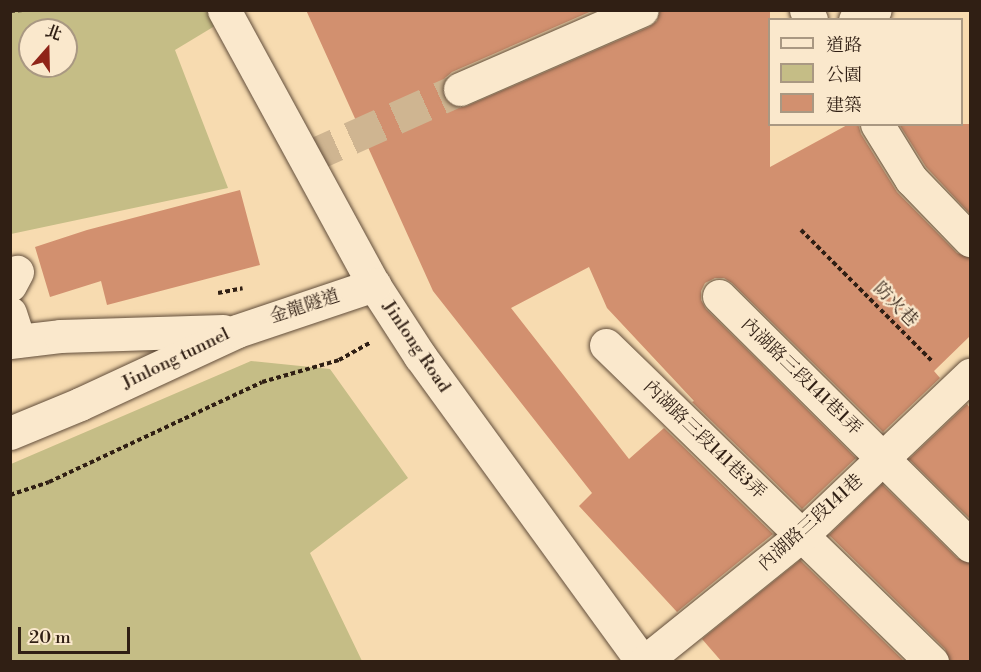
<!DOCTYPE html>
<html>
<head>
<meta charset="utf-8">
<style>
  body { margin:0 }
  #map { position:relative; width:981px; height:672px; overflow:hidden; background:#f7dbb0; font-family:"Libre Bodoni","Noto Serif TC",serif }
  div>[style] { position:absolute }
  .green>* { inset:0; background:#c5bd86 }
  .building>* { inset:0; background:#d2906f }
  .minor-tunnel>* { height:33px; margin-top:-16.5px; transform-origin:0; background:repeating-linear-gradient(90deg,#cfb591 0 33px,transparent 0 49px) }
  .path>* { height:4px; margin-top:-2px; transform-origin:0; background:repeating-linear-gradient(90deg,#301f14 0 4.5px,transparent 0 7.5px) }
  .roads { filter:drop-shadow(0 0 2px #624e3b) drop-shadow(0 0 2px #624e3b) }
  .minor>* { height:33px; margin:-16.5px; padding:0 16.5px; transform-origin:16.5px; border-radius:16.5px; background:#fae8cc }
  span { translate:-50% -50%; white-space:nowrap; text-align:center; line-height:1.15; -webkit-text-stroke:4.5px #fae8cc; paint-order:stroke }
  .street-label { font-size:18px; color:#301f14 }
  .frame { position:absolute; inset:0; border:12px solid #301f14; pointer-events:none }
  .legend { position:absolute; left:768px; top:18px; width:195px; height:108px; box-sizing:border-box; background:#fae8cc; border:2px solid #a99882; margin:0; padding:8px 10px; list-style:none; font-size:18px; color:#301f14 }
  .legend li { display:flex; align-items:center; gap:12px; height:30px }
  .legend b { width:30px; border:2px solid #a99882 }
  .north { position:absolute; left:18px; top:18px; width:60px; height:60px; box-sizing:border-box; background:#fae8cc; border:2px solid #a99882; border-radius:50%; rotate:20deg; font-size:16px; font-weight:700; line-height:24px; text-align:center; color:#301f14 }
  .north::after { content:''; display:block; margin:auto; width:21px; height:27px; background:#8f2418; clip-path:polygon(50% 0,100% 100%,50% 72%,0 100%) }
  .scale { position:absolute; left:18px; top:627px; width:112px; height:27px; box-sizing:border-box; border:3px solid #301f14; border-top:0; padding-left:8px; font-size:18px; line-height:21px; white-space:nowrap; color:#301f14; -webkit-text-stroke:4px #fae8cc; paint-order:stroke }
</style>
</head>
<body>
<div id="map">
  <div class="green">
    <div style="clip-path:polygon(evenodd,10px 11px,224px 11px,228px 18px,175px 50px,228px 188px,11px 234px,10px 11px,30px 30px,66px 30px,66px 66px,30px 66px,30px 30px)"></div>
    <div style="clip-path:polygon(251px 361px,330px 369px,408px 478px,310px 553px,362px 661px,11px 661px,11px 464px)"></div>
  </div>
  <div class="building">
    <div style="clip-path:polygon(306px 10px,594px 10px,452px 72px,445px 78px,441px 87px,443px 96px,449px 104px,458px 108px,467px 106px,649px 27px,657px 21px,660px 10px,770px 10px,770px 167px,849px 124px,858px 124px,861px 134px,897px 192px,957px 253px,970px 258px,970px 336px,934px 371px,940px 378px,883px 432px,732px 283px,724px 278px,715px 278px,705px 283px,701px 291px,701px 300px,706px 309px,856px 458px,802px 509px,692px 402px,694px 401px,607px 308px,589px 267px,511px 308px,629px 459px,664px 428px,773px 534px,677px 612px,579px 506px,592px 493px,433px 291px)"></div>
    <div style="clip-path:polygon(899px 124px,970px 124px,970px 214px,926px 167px)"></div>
    <div style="clip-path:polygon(240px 190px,260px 265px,107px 305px,101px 281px,50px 297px,35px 247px,87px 230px)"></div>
    <div style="clip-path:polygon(967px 404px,970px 408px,970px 519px,909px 459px)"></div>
    <div style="clip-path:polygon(882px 484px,957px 558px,970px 563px,970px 662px,950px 662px,945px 649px,829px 535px)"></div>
    <div style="clip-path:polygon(800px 560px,905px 662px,722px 662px,702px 639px)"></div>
  </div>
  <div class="minor-tunnel">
    <div style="left:306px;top:158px;width:169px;rotate:-24.1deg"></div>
  </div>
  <div class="path">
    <div style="left:10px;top:11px;width:13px;rotate:-4deg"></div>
    <div style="left:801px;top:230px;width:185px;rotate:45deg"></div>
    <div style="left:218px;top:293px;width:25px;rotate:-11deg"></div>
    <div style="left:10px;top:495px;width:41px;rotate:-18.4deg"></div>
    <div style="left:49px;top:482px;width:235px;rotate:-25.1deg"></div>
    <div style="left:262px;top:382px;width:80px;rotate:-15.9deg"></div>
    <div style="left:339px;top:360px;width:37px;rotate:-29deg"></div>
  </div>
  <div class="roads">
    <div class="minor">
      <div style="left:224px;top:10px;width:313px;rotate:61.4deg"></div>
      <div style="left:374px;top:285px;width:85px;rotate:57.1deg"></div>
      <div style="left:420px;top:356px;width:378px;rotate:54deg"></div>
      <div style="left:806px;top:10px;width:11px;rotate:63deg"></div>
      <div style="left:855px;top:20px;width:22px;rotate:-27deg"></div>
      <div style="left:460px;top:89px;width:198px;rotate:-23.5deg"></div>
      <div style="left:877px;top:124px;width:65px;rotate:58.3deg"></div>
      <div style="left:911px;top:179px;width:85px;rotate:46deg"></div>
      <div style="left:10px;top:285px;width:15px;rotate:-62deg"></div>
      <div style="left:719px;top:296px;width:354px;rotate:44.8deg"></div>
      <div style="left:10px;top:313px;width:29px;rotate:72deg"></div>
      <div style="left:10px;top:342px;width:50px;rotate:-6.8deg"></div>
      <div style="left:60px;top:336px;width:163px;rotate:-1.8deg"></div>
      <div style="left:606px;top:345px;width:455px;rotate:44.2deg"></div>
      <div style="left:10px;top:433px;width:76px;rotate:-22.5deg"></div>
      <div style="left:80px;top:404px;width:173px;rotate:-24.9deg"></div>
      <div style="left:237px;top:331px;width:145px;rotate:-18.6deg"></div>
      <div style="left:644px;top:662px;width:204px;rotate:-38.8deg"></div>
      <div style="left:803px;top:534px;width:231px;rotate:-43.6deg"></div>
    </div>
  </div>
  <div class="street-label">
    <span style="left:895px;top:305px;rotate:45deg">防火巷</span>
    <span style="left:305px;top:307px;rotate:-18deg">金龍隧道</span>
    <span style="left:416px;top:347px;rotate:56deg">Jinlong Road</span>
    <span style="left:176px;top:359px;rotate:-26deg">Jinlong tunnel</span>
    <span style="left:801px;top:377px;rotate:44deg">內湖路三段141巷1弄</span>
    <span style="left:704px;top:440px;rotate:44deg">內湖路三段141巷3弄</span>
    <span style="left:811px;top:523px;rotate:-42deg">內湖路三段141巷</span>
  </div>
  <div class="frame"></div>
  <ul class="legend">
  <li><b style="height:8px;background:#fae8cc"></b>道路</li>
  <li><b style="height:16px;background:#c5bd86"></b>公園</li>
  <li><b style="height:16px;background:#d2906f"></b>建築</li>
  </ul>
  <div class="north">北</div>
  <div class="scale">20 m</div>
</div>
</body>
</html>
